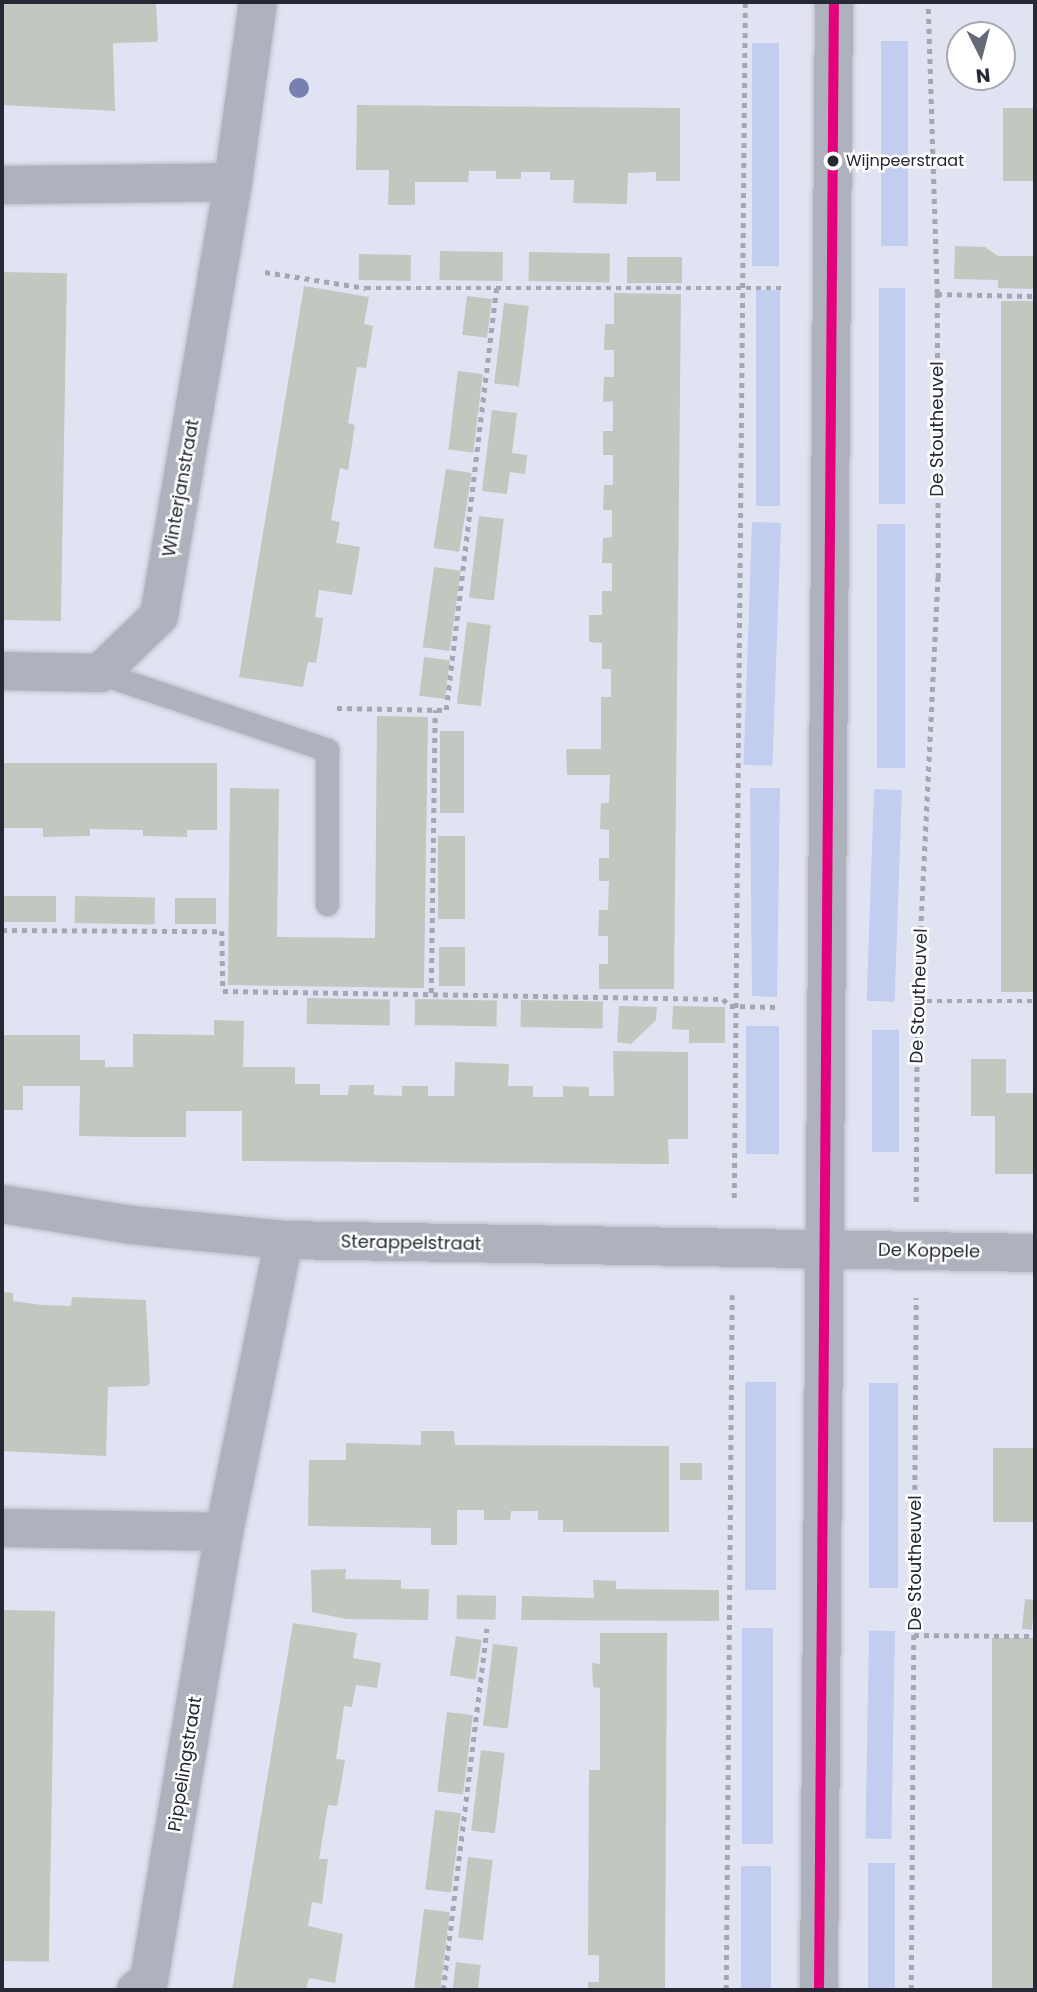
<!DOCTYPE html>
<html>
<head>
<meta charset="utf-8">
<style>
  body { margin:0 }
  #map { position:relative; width:1037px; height:1992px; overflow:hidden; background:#e0e4f2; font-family:Poppins,sans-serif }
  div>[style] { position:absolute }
  .green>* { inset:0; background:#c3cdef; transform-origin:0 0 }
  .building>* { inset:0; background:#c0c8c0; transform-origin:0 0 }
  .path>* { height:4.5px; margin-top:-2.25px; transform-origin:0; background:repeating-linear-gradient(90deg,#a5a8b2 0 5px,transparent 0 10px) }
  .roads { filter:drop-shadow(0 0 2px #bcbfcb) drop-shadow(0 0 2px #bcbfcb) }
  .service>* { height:23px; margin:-11.5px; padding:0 11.5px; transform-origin:11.5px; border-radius:11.5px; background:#aeb2bd }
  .minor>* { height:38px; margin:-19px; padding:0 19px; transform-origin:19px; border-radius:19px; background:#aeb2bd }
  .tertiary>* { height:38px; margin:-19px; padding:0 19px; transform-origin:19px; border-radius:19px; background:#aeb2bd }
  .bus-1>* { height:10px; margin:-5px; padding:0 5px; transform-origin:5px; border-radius:5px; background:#e5007d }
  .trees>* { width:20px; height:20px; margin:-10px; border-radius:50%; background:#7880b2 }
  .dots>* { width:19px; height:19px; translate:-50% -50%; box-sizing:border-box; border:4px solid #fff; border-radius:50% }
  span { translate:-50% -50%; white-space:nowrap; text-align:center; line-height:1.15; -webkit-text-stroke:5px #fff; paint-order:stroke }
  .bus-label { font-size:16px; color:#252935 }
  .left { translate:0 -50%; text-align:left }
  .street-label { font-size:18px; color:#252935 }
  .frame { position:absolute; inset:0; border:4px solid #252935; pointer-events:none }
  .north { position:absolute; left:946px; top:21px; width:70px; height:70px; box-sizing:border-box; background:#fff; border:2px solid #a8a9ae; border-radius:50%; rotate:174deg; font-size:19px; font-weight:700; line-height:28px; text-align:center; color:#252935 }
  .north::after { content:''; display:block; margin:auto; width:24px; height:32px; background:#666a77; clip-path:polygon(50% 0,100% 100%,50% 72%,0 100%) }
</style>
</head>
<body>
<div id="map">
  <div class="green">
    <div style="left:908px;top:41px;width:205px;height:27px;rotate:90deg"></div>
    <div style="left:779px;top:43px;width:223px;height:27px;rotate:90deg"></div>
    <div style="left:879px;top:288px;width:26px;height:216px"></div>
    <div style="left:780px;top:290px;width:216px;height:24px;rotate:90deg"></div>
    <div style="left:752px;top:522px;width:29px;height:243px;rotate:2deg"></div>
    <div style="left:905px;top:524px;width:244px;height:28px;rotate:90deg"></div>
    <div style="clip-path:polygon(750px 788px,780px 788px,777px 997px,752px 996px)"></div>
    <div style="left:874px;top:789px;width:28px;height:212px;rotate:2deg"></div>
    <div style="left:746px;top:1026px;width:33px;height:128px"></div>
    <div style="left:899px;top:1030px;width:122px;height:27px;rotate:90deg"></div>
    <div style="left:745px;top:1382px;width:31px;height:208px"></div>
    <div style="left:869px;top:1383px;width:29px;height:205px"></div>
    <div style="left:742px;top:1628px;width:31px;height:216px"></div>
    <div style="left:895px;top:1631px;width:208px;height:26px;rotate:91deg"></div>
    <div style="left:895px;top:1863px;width:127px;height:27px;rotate:90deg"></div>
    <div style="left:741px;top:1866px;width:30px;height:124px"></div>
  </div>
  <div class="building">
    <div style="clip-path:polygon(2px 2px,156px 2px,158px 38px,157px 42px,113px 43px,115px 111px,2px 105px)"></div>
    <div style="clip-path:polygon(357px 105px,680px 108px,680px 181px,656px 181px,656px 172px,628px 173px,627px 204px,573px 203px,574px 180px,550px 180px,550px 172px,521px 172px,521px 179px,496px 179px,496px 171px,469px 171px,468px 182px,415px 182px,415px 205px,388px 205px,389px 170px,356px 170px)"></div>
    <div style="left:1003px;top:108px;width:32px;height:73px"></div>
    <div style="clip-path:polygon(955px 246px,985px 247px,998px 256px,1035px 256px,1035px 289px,998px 288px,998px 280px,954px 279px)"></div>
    <div style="left:440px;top:251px;width:63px;height:29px;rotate:1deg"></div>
    <div style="left:529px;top:252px;width:81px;height:29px;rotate:1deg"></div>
    <div style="left:359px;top:254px;width:52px;height:26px;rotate:1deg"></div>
    <div style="left:627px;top:257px;width:55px;height:26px"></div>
    <div style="left:2px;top:272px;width:65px;height:348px;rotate:1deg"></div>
    <div style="clip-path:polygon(304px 286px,369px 297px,364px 324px,373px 326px,366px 368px,357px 367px,348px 423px,355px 425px,348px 470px,340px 468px,331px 520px,340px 522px,336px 543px,360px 547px,352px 595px,319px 590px,315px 617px,323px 618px,320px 640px,316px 663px,308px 662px,303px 687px,239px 677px)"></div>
    <div style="clip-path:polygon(614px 293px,681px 294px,674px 989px,599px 989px,599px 964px,608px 964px,608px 936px,598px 936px,599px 910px,608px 910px,609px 881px,599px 881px,599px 858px,609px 858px,609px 830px,600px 829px,601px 803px,609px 803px,610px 775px,567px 775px,566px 749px,601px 749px,601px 697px,611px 697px,611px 669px,602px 669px,602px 643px,589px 642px,589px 615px,602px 615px,602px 591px,612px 591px,612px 563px,602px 563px,603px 538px,612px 537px,612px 510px,603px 510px,604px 485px,613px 485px,613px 455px,603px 455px,603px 431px,613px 431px,613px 401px,603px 402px,604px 377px,614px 377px,614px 350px,604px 350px,605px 324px,614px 324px)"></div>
    <div style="left:467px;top:296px;width:25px;height:39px;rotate:7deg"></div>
    <div style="left:1001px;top:301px;width:34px;height:691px"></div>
    <div style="left:504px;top:303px;width:25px;height:81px;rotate:7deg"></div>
    <div style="left:458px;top:371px;width:25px;height:79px;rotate:7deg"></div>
    <div style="clip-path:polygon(492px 410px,517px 413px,512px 453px,527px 455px,525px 474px,510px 472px,507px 494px,482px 491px)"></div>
    <div style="left:446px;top:469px;width:26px;height:80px;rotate:9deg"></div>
    <div style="left:479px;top:516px;width:25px;height:82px;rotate:7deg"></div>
    <div style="left:434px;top:567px;width:27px;height:81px;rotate:8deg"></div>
    <div style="left:467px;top:622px;width:24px;height:82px;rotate:7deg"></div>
    <div style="left:424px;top:657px;width:26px;height:39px;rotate:7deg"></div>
    <div style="clip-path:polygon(377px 716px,428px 717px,424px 988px,228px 985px,230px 788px,279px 789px,277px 937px,375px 938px)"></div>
    <div style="left:440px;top:731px;width:24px;height:82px"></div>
    <div style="clip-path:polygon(2px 763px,217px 763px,217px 830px,187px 830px,187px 837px,143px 836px,143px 830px,90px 829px,90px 836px,43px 837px,43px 828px,2px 828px)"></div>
    <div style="left:438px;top:836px;width:27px;height:83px"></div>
    <div style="left:2px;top:896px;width:54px;height:26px"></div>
    <div style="left:75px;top:896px;width:80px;height:27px;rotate:1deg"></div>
    <div style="left:175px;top:898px;width:41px;height:26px"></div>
    <div style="left:439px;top:947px;width:26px;height:39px"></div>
    <div style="left:307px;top:998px;width:83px;height:26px;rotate:1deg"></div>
    <div style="left:415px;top:999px;width:82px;height:26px;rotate:1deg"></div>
    <div style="left:521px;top:1000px;width:82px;height:27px;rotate:1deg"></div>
    <div style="clip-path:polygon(619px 1006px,657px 1007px,656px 1020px,631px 1044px,617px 1042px)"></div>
    <div style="clip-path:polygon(673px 1006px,725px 1007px,725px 1043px,689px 1043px,689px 1030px,672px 1029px)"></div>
    <div style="clip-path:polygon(214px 1020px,244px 1021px,243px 1067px,295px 1067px,295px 1084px,320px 1084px,320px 1095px,348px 1095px,349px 1085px,374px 1085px,374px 1095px,402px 1096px,402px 1086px,428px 1086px,428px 1096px,454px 1096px,455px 1062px,509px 1064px,508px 1086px,533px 1086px,533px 1097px,563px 1097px,563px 1086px,589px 1087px,589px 1096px,614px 1096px,613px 1051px,688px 1052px,688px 1139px,668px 1139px,669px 1164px,242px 1161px,242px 1111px,186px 1111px,186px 1137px,132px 1137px,79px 1136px,80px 1086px,23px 1086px,23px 1110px,2px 1110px,2px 1035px,80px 1035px,80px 1060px,105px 1060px,105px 1067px,133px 1067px,133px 1034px,214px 1035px)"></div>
    <div style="clip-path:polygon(971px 1059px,1006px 1059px,1006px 1093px,1035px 1093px,1035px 1174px,995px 1174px,995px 1116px,971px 1116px)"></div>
    <div style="clip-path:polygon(2px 1292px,13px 1293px,13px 1301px,42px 1305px,71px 1306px,72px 1297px,146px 1300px,150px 1382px,148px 1386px,108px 1387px,106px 1456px,2px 1451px)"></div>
    <div style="clip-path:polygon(421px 1431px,454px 1431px,455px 1445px,669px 1446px,669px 1532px,563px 1532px,563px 1520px,538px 1520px,538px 1511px,511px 1511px,510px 1520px,484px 1520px,484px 1510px,457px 1510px,457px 1545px,431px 1545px,431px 1528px,308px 1526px,309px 1460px,346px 1460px,346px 1443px,421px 1445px)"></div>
    <div style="left:993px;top:1448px;width:42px;height:74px"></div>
    <div style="left:680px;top:1463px;width:22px;height:17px"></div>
    <div style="clip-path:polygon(346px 1569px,345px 1579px,401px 1580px,401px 1589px,429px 1589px,428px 1620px,346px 1619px,312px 1612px,311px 1570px)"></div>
    <div style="clip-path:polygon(593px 1580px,616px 1581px,616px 1589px,719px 1590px,719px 1621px,521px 1620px,522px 1596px,594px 1598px)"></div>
    <div style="left:457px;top:1595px;width:39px;height:24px;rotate:1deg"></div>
    <div style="left:1025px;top:1599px;width:10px;height:30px;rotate:6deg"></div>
    <div style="left:2px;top:1610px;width:53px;height:351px;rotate:1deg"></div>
    <div style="clip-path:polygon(293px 1623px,357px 1633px,353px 1658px,381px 1663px,377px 1688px,356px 1685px,352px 1707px,344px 1706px,336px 1759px,345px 1760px,341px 1784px,337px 1806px,328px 1805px,319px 1859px,328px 1859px,322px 1904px,312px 1902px,308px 1926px,343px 1934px,335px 1983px,309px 1978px,306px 1990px,232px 1990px)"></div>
    <div style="clip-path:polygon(600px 1633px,667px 1633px,665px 1990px,588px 1990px,588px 1982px,599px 1982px,599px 1955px,588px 1955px,589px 1770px,600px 1770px,600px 1688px,593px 1687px,592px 1663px,600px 1664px)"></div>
    <div style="left:456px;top:1636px;width:26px;height:40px;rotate:9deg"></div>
    <div style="left:992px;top:1638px;width:43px;height:352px"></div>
    <div style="left:493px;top:1644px;width:25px;height:82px;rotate:7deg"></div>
    <div style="left:447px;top:1712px;width:26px;height:80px;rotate:7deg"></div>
    <div style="left:481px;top:1750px;width:24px;height:81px;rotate:7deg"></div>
    <div style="left:435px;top:1810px;width:26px;height:80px;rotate:7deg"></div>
    <div style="left:468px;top:1857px;width:25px;height:81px;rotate:7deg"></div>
    <div style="left:424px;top:1909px;width:26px;height:79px;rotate:7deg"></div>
    <div style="left:456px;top:1962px;width:25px;height:28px;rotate:7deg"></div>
  </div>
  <div class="path">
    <div style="left:265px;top:272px;width:102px;rotate:9deg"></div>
    <div style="left:366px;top:288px;width:418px"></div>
    <div style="left:937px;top:294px;width:98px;rotate:1.2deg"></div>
    <div style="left:337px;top:708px;width:109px;rotate:1.1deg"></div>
    <div style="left:446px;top:710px;width:425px;rotate:-83.2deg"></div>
    <div style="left:2px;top:930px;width:220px;rotate:0.3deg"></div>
    <div style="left:222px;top:931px;width:60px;rotate:89deg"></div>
    <div style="left:223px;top:991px;width:500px;rotate:0.92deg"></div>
    <div style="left:723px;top:999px;width:10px;rotate:45deg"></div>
    <div style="left:730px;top:1006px;width:49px;rotate:1.2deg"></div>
    <div style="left:431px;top:993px;width:283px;rotate:-89.2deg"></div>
    <div style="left:917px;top:1001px;width:118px"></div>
    <div style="left:734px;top:1198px;width:1196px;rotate:-89.47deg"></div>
    <div style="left:916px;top:1202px;width:201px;rotate:-89.7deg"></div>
    <div style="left:917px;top:1001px;width:424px;rotate:-87.2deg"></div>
    <div style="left:938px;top:578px;width:284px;rotate:-90.2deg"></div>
    <div style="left:937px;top:294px;width:292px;rotate:-91.8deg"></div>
    <div style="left:914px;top:1635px;width:121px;rotate:0.5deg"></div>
    <div style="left:443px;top:1990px;width:364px;rotate:-83.1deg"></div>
    <div style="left:726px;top:1990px;width:695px;rotate:-89.51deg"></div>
    <div style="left:911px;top:1990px;width:692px;rotate:-89.59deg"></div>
  </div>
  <div class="roads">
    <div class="service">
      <div style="left:100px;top:673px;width:240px;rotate:18.7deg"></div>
      <div style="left:327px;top:750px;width:154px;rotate:90deg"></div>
    </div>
    <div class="minor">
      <div style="left:2px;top:185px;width:231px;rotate:-0.7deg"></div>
      <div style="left:2px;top:671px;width:98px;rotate:1.2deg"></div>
      <div style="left:100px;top:673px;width:82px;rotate:-44deg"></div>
      <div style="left:159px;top:616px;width:440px;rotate:-80.3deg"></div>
      <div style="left:233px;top:182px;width:182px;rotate:-82.1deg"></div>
      <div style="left:2px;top:1204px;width:131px;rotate:9.2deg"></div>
      <div style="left:131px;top:1225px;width:154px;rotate:5.6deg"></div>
      <div style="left:284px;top:1240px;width:751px;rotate:0.99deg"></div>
      <div style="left:2px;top:1528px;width:222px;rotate:1deg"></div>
      <div style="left:136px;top:1990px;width:16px;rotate:-38deg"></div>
      <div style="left:149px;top:1980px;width:454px;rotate:-80.5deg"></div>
      <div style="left:224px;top:1532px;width:298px;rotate:-78.4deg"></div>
    </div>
    <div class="tertiary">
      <div style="left:819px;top:1990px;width:1988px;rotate:-89.57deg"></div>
    </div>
  </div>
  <div class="bus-1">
    <div style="left:819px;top:1990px;width:1988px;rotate:-89.57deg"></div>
  </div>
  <div class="trees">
    <div style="left:299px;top:88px"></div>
  </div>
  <div class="dots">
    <div style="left:833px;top:161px;background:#252935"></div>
  </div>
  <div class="bus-label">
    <span class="left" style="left:846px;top:161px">Wijnpeerstraat</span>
  </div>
  <div class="street-label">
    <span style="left:937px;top:429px;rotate:-90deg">De Stoutheuvel</span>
    <span style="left:181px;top:488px;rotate:-80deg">Winterjanstraat</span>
    <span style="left:919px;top:996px;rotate:-88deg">De Stoutheuvel</span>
    <span style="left:411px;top:1243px;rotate:1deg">Sterappelstraat</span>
    <span style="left:929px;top:1251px;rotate:1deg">De Koppele</span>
    <span style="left:915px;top:1563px;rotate:-90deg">De Stoutheuvel</span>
    <span style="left:185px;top:1764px;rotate:-81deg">Pippelingstraat</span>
  </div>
  <div class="frame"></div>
  <div class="north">N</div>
</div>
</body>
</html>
